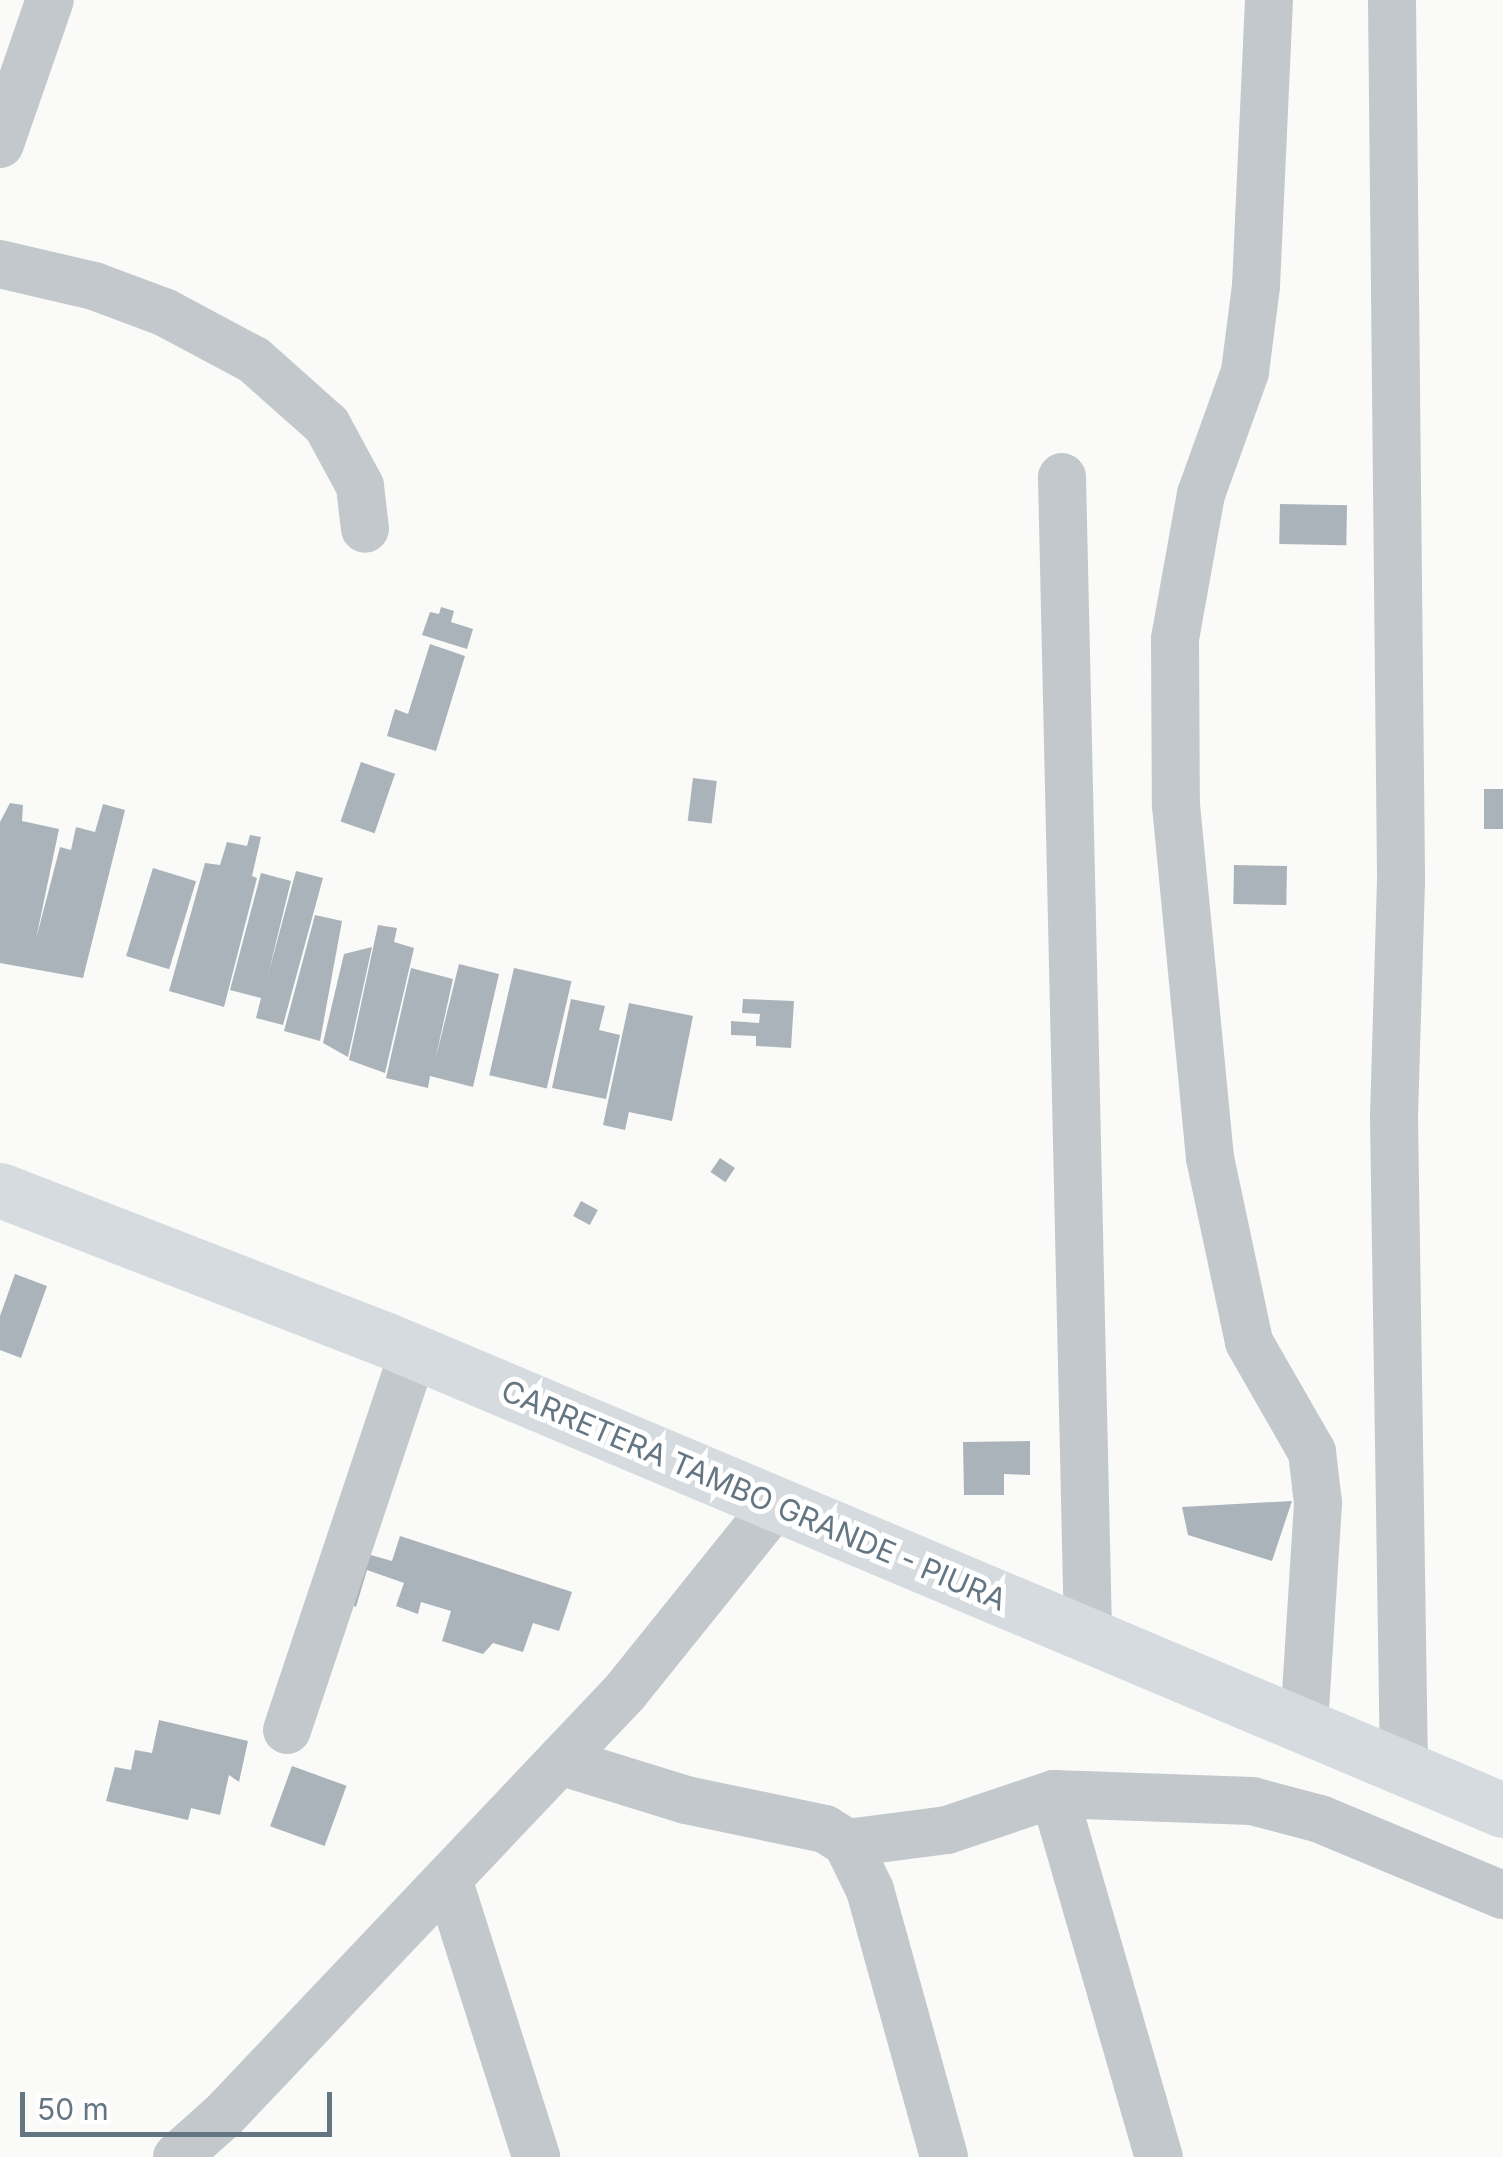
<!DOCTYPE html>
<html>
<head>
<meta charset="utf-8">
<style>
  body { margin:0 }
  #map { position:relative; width:1503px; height:2157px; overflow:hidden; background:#fafaf8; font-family:Inter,sans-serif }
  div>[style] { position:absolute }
  .building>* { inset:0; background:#aab3b9; transform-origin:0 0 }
  .minor>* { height:48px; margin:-24px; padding:0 24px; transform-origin:24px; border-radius:24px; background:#c3c8cc }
  .major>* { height:55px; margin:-27.5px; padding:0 27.5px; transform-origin:27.5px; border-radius:27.5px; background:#d6dbdf }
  span { translate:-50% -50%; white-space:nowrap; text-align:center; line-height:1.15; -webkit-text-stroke:10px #fff; paint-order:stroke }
  .street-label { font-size:30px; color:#657683 }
  .scale { position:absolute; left:20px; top:2092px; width:312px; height:45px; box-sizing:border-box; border:5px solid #657683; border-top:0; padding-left:12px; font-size:30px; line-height:35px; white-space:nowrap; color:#657683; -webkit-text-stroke:8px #fff; paint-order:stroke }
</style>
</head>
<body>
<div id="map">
  <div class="building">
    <div style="left:1280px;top:504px;width:67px;height:40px;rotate:1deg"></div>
    <div style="clip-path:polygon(441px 607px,454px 611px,451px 622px,473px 629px,467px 649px,422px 635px,430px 612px,439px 614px)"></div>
    <div style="clip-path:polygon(430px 644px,465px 656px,436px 751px,387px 736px,395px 709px,408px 714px)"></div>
    <div style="left:361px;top:762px;width:36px;height:63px;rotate:19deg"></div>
    <div style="left:693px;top:778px;width:24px;height:43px;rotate:7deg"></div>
    <div style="left:1484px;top:789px;width:19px;height:40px"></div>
    <div style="clip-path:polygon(10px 803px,23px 805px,22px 821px,59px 829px,36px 939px,60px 847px,71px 850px,76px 827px,95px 832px,103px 804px,125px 810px,83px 978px,0 963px,0 822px)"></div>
    <div style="clip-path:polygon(250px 835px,261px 837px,252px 876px,257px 878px,224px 1007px,169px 991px,205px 863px,220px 865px,227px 842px,247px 846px)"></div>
    <div style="left:1234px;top:865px;width:53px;height:39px;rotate:1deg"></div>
    <div style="left:153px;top:868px;width:45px;height:92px;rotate:17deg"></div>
    <div style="clip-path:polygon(296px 871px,323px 878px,283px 1025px,256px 1018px,261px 998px,230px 990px,261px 873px,291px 881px,268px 975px)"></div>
    <div style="clip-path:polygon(315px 915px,342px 921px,320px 1041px,284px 1031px)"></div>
    <div style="clip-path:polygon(378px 925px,397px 928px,394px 942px,414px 948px,385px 1073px,349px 1060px)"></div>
    <div style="clip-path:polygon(372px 947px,348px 1057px,323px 1043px,344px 954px)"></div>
    <div style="clip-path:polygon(459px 964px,499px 974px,473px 1087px,430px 1076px,428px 1088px,386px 1078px,411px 968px,453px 979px,435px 1061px)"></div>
    <div style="left:514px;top:968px;width:59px;height:110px;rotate:13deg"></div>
    <div style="clip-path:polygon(571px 999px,605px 1006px,599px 1030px,620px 1035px,606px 1099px,552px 1088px)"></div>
    <div style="clip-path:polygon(743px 999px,794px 1001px,791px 1048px,756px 1046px,756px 1036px,731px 1035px,731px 1021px,759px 1023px,760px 1014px,742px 1013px)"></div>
    <div style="clip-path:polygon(629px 1003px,693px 1016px,672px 1121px,629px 1112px,625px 1130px,603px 1125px)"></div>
    <div style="left:720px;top:1158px;width:18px;height:17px;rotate:34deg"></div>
    <div style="left:581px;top:1201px;width:19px;height:17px;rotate:28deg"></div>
    <div style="clip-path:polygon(15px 1274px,47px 1286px,21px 1358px,0 1350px,0 1316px)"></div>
    <div style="clip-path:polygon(1030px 1441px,1030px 1475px,1004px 1474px,1004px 1495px,964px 1495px,963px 1442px)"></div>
    <div style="clip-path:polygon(1292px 1501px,1272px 1561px,1188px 1535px,1182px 1507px)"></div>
    <div style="clip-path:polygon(400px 1536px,572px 1592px,559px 1631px,533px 1623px,523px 1652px,493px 1643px,483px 1654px,442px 1641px,451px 1611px,421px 1602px,418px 1614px,396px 1606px,404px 1583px,367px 1570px,356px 1607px,343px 1600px,360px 1552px,392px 1561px)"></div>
    <div style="clip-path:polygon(159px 1720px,248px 1741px,239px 1782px,229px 1775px,220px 1815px,191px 1808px,188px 1820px,106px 1801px,115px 1767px,131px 1770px,135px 1750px,152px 1753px)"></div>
    <div style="left:292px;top:1766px;width:58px;height:64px;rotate:20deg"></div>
  </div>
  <div class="minor">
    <div style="left:1269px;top:0;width:286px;rotate:92.6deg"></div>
    <div style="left:1256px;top:286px;width:87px;rotate:97.3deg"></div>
    <div style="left:1245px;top:372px;width:130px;rotate:109.8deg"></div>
    <div style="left:1201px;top:494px;width:147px;rotate:100.2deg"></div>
    <div style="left:1175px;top:639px;width:166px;rotate:89.7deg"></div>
    <div style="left:1176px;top:805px;width:355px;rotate:84.5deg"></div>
    <div style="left:1210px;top:1158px;width:188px;rotate:78deg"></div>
    <div style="left:1249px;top:1342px;width:127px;rotate:60.2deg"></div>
    <div style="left:1312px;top:1452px;width:51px;rotate:83.3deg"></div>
    <div style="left:1318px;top:1503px;width:223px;rotate:93.6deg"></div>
    <div style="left:1392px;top:0;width:881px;rotate:89.41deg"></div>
    <div style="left:1401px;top:881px;width:236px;rotate:91.7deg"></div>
    <div style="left:1394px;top:1117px;width:651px;rotate:89.12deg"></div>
    <div style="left:0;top:144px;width:152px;rotate:-70.9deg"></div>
    <div style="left:0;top:264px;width:97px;rotate:13.2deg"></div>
    <div style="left:94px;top:286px;width:75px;rotate:20.4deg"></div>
    <div style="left:164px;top:312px;width:102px;rotate:28.1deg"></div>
    <div style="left:254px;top:360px;width:98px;rotate:41.7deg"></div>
    <div style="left:327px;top:425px;width:69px;rotate:61.6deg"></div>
    <div style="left:360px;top:486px;width:43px;rotate:83.4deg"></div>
    <div style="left:1062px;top:477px;width:1159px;rotate:88.71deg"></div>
    <div style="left:287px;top:1730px;width:400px;rotate:-71.5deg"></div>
    <div style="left:560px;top:1761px;width:132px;rotate:17.2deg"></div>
    <div style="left:686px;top:1800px;width:142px;rotate:11.8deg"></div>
    <div style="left:825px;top:1829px;width:26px;rotate:32deg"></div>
    <div style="left:847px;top:1843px;width:52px;rotate:63.9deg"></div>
    <div style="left:870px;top:1890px;width:277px;rotate:74.5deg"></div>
    <div style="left:1054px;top:1794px;width:378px;rotate:73.9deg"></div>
    <div style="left:847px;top:1843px;width:101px;rotate:-7.4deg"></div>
    <div style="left:947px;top:1830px;width:113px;rotate:-18.6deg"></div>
    <div style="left:1054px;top:1794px;width:198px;rotate:2deg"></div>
    <div style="left:1252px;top:1801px;width:70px;rotate:14.8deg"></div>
    <div style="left:1320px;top:1819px;width:198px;rotate:22.6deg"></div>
    <div style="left:448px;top:1879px;width:292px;rotate:72.4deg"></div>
    <div style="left:177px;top:2157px;width:63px;rotate:-41.8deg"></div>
    <div style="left:224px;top:2115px;width:583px;rotate:-46.53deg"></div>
    <div style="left:625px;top:1692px;width:241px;rotate:-51.2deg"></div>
  </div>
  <div class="major">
    <div style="left:0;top:1190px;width:415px;rotate:21.2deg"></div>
    <div style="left:387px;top:1340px;width:1211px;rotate:22.84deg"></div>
  </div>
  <div class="street-label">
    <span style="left:754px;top:1495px;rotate:23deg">CARRETERA TAMBO GRANDE - PIURA</span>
  </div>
  <div class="scale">50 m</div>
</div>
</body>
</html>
